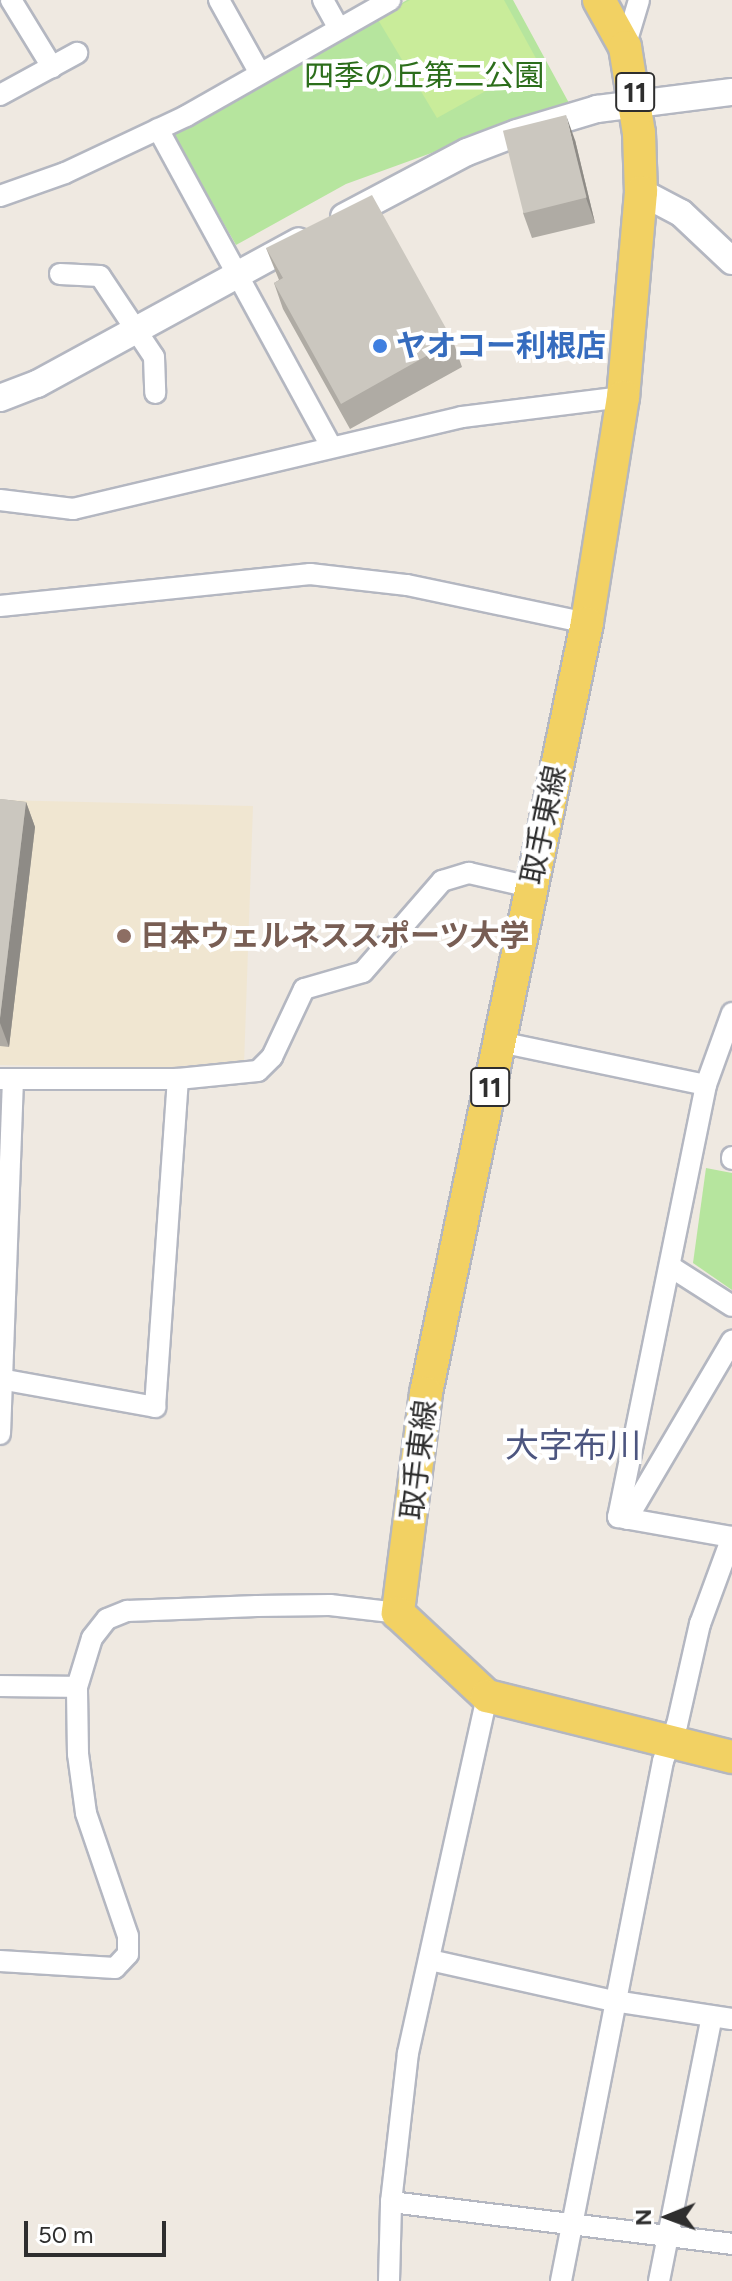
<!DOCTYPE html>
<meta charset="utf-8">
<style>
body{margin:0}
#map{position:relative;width:732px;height:2281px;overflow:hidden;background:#efe9e1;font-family:Figtree,"Noto Sans JP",sans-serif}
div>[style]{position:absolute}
.education>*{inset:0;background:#f0e6d1}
.green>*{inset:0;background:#b6e59e}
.pitch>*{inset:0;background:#c9ec9a}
.roads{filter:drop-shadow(2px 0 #b4b7c1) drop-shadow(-2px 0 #b4b7c1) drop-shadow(0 2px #b4b7c1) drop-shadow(0 -2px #b4b7c1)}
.minor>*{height:20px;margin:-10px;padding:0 10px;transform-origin:10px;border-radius:10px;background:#fff}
.tertiary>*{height:26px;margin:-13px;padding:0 13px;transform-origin:13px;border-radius:13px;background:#fff}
.primary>*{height:32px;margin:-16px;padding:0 16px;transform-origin:16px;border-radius:16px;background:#f2d163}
.wall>*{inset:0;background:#afaba4}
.shaded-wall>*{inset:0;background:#8e8b86}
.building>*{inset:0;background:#cbc7bf;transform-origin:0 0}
.dots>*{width:22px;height:22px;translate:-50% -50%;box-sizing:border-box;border:4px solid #fff;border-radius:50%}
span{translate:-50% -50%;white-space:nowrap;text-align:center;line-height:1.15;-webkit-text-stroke:8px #fff;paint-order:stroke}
.shield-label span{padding:2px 6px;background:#fff;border:2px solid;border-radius:6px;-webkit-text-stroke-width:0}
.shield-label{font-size:28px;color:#2e2e2e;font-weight:700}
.park-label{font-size:30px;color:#2c6e1b}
.shop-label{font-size:30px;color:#366cbe;font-weight:700}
.left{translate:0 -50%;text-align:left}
.street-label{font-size:30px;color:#2e2e2e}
.education-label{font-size:30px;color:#785e54;font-weight:700}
.quarter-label{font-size:34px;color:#4d5680}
.north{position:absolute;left:628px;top:2177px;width:80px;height:80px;-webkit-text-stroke:6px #fff;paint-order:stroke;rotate:269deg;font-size:22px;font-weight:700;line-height:32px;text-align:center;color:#2e2e2e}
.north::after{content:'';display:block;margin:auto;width:28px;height:36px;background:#2e2e2e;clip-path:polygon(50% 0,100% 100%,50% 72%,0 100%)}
.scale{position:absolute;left:24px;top:2221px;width:142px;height:36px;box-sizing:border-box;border:4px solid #2e2e2e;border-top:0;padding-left:10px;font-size:24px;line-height:28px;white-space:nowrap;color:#2e2e2e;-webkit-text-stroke:6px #fff;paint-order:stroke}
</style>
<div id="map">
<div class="education">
<div style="clip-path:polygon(0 800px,253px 806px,244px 1065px,196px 1069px,0 1065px)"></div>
</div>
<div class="green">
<div style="clip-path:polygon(407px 0,513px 0,569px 103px,346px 184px,236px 245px,173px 135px)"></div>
<div style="clip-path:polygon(706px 1168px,732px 1173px,732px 1290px,693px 1263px)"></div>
</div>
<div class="pitch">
<div style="clip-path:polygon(410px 0,504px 0,538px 62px,437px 118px,377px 18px)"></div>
</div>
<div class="roads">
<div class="minor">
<div style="left:11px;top:0;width:79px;rotate:58.5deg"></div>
<div style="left:219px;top:0;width:82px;rotate:60.9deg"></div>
<div style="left:323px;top:0;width:33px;rotate:61deg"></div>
<div style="left:625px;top:47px;width:49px;rotate:-73.4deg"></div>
<div style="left:0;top:95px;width:88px;rotate:-28.6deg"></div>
<div style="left:158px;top:129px;width:361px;rotate:61.4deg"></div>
<div style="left:0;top:196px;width:69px;rotate:-19.5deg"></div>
<div style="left:65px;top:173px;width:134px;rotate:-25.2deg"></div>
<div style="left:186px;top:116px;width:235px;rotate:-29.6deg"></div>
<div style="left:60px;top:274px;width:40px;rotate:2.9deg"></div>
<div style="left:100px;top:276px;width:97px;rotate:56.3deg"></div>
<div style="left:154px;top:357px;width:36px;rotate:88deg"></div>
<div style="left:0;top:500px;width:74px;rotate:7deg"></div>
<div style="left:73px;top:509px;width:400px;rotate:-13.3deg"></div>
<div style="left:462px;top:417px;width:162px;rotate:-7.1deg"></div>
<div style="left:0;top:606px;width:312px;rotate:-5.9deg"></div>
<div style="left:310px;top:574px;width:98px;rotate:6.5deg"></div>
<div style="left:407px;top:585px;width:184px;rotate:11.9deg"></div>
<div style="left:732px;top:1013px;width:77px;rotate:109.9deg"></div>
<div style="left:706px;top:1085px;width:441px;rotate:101.5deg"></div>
<div style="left:618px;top:1517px;width:116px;rotate:10deg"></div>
<div style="left:500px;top:1042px;width:210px;rotate:11.8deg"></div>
<div style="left:0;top:1079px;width:178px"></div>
<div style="left:178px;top:1079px;width:80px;rotate:-5.7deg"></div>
<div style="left:258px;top:1071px;width:20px;rotate:-45deg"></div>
<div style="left:272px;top:1057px;width:75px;rotate:-64.8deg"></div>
<div style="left:304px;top:989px;width:61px;rotate:-16.1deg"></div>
<div style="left:363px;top:972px;width:121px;rotate:-49deg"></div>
<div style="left:442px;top:881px;width:28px;rotate:-17deg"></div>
<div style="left:469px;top:873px;width:63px;rotate:12.9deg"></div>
<div style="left:732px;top:1157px;width:2px;rotate:90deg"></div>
<div style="left:671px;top:1267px;width:72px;rotate:32.6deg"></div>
<div style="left:0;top:1379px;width:158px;rotate:10.2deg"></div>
<div style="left:155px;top:1407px;width:329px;rotate:-86deg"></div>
<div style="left:0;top:1434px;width:353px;rotate:-87.9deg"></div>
<div style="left:627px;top:1519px;width:207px;rotate:-59.5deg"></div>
<div style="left:0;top:1686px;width:77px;rotate:0.7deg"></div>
<div style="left:430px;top:1960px;width:189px;rotate:12.6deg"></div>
<div style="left:614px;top:2001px;width:119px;rotate:8.7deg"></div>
<div style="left:0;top:1961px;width:115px;rotate:3.5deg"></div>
<div style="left:115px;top:1968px;width:19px;rotate:-47deg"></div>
<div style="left:128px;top:1954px;width:18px;rotate:-90deg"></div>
<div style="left:128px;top:1936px;width:130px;rotate:-108.9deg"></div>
<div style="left:86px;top:1813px;width:60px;rotate:-97.7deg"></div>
<div style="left:78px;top:1754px;width:67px;rotate:-90.9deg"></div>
<div style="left:77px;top:1687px;width:51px;rotate:-73deg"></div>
<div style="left:92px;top:1638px;width:24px;rotate:-52deg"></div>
<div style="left:107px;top:1619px;width:22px;rotate:-22deg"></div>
<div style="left:127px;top:1611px;width:130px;rotate:-2.2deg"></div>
<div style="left:257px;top:1606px;width:73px;rotate:-0.8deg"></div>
<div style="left:330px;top:1605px;width:68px;rotate:6.7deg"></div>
<div style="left:391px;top:2202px;width:344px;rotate:7deg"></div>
<div style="left:389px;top:2281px;width:79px;rotate:-88.5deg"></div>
<div style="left:391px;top:2202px;width:150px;rotate:-83.5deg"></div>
<div style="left:408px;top:2053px;width:366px;rotate:-77.5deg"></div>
<div style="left:561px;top:2281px;width:530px;rotate:-78.9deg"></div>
<div style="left:663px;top:1761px;width:39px;rotate:-69deg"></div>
<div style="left:677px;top:1725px;width:104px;rotate:-77.2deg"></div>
<div style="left:700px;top:1624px;width:93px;rotate:-69.8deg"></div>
<div style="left:659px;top:2281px;width:270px;rotate:-78.7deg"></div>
</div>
<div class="tertiary">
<div style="left:641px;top:192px;width:45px;rotate:27.7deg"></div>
<div style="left:681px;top:213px;width:70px;rotate:43.3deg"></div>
<div style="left:344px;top:217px;width:139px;rotate:-27.9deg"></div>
<div style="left:467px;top:152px;width:53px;rotate:-20.8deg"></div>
<div style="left:517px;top:133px;width:84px;rotate:-16.7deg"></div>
<div style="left:597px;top:109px;width:136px;rotate:-7.2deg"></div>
<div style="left:0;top:398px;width:40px;rotate:-21deg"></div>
<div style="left:37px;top:384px;width:298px;rotate:-28.6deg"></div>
</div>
<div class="primary">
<div style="left:599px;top:0;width:54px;rotate:61deg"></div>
<div style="left:625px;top:47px;width:87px;rotate:80.8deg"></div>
<div style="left:639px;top:133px;width:59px;rotate:88.1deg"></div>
<div style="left:641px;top:192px;width:206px;rotate:95deg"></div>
<div style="left:623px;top:397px;width:229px;rotate:99.1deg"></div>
<div style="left:587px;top:623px;width:787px;rotate:101.81deg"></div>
<div style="left:426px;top:1393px;width:222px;rotate:97.3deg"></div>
<div style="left:398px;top:1613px;width:122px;rotate:43deg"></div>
<div style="left:487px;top:1696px;width:252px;rotate:14deg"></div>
</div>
</div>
<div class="wall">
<div style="clip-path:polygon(575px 140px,595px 223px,532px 238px,523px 213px)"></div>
<div style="clip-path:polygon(266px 248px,453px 341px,462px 367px,350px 429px,283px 309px,274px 283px,279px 280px)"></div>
<div style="clip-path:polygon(0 799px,26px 802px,35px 827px,9px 1047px,0 1046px)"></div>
</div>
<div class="shaded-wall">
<div style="clip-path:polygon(566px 115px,575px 140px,595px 223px,586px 198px)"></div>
<div style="clip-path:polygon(26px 802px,35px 827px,9px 1047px,0 1023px,0 1018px)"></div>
</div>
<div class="building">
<div style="left:566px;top:115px;width:85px;height:65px;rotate:76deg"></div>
<div style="clip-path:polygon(372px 195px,453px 341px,341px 404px,274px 283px,283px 278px,266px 248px)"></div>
<div style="clip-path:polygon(0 799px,26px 802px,0 1018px)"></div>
</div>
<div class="dots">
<div style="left:380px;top:346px;background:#3f7fe0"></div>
<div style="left:124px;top:936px;background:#8d6e63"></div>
</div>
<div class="shield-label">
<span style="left:635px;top:92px">11</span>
<span style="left:490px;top:1087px">11</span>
</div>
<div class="park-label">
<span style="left:424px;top:76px">四季の丘第二公園</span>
</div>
<div class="shop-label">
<span class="left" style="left:396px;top:346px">ヤオコー利根店</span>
</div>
<div class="street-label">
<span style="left:544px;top:825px;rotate:-78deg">取手東線</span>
<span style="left:419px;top:1460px;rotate:-83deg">取手東線</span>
</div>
<div class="education-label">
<span class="left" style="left:140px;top:936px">日本ウェルネススポーツ大学</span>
</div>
<div class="quarter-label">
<span style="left:573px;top:1446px">大字布川</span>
</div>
<div class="north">N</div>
<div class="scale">50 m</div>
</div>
